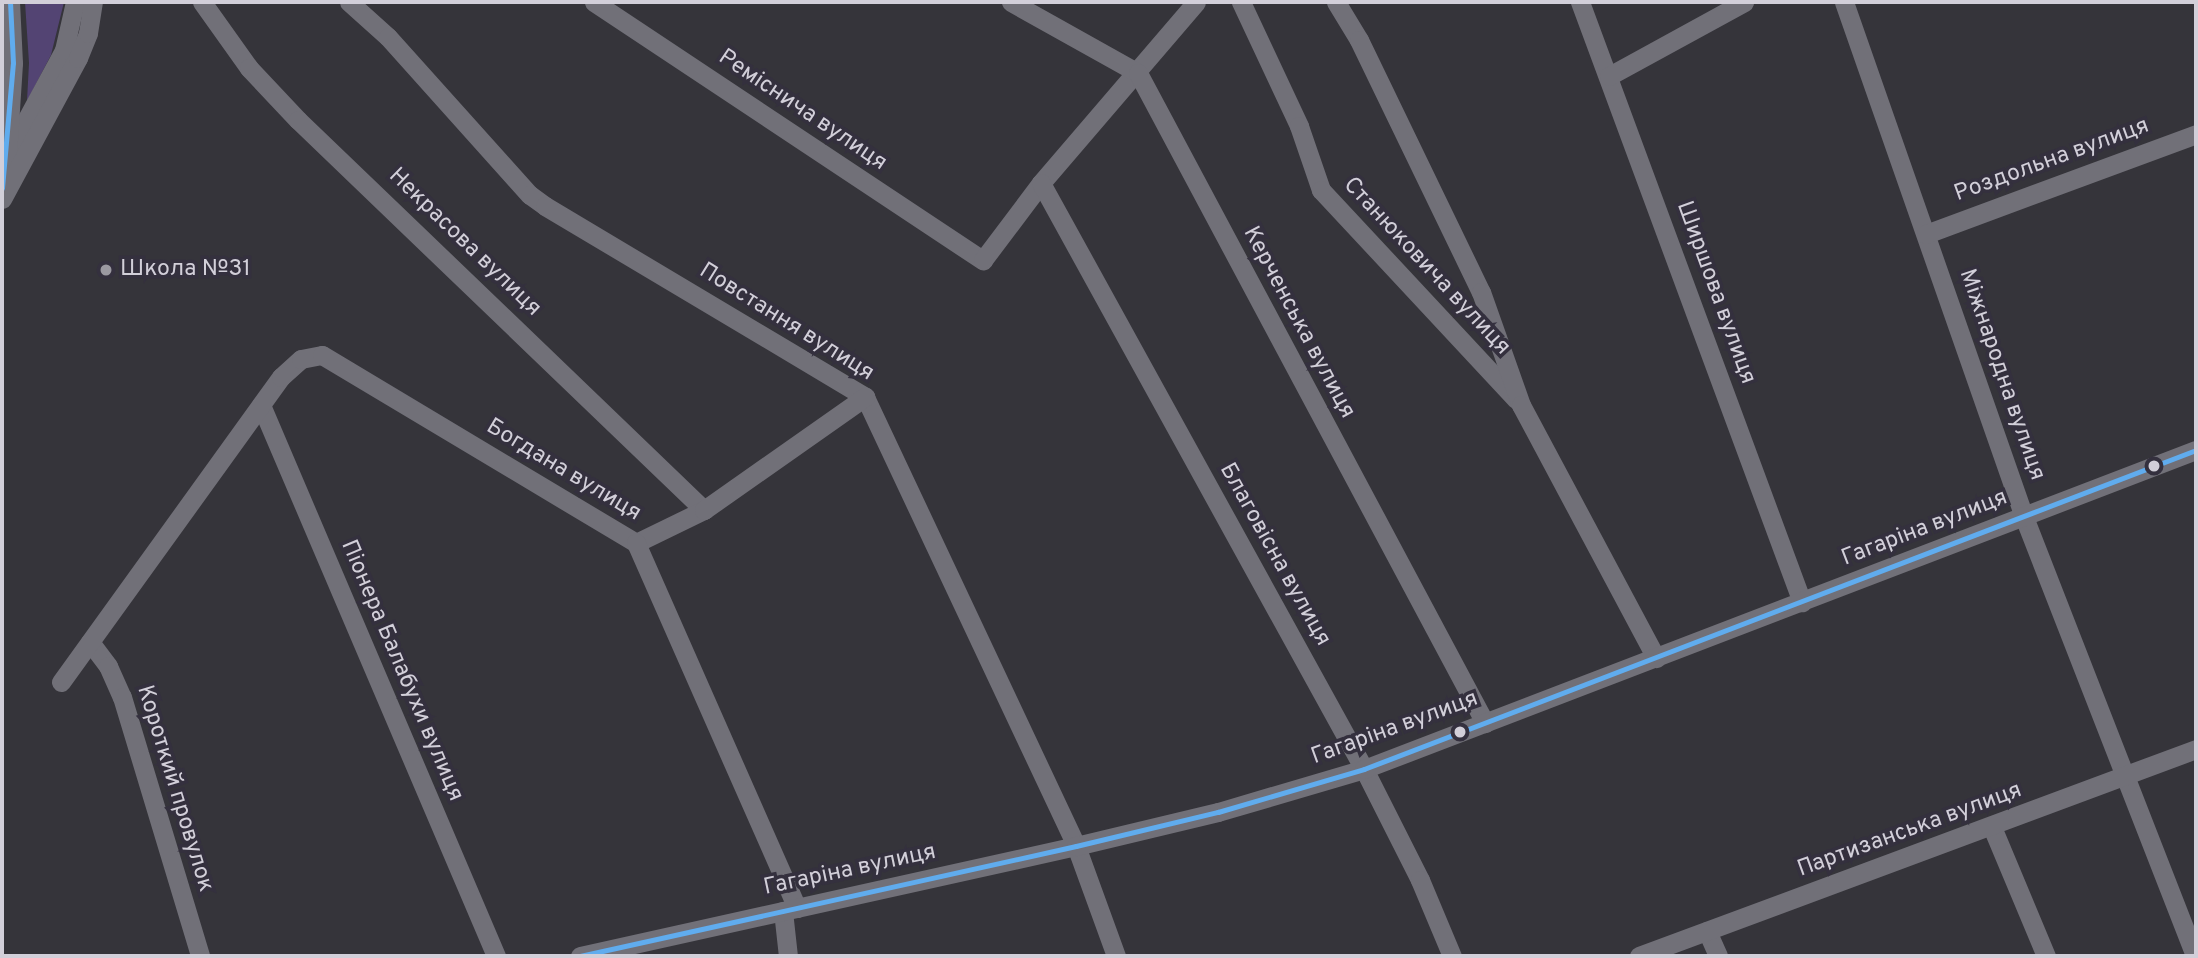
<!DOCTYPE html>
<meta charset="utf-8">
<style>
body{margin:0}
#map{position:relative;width:2198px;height:958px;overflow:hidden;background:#35343a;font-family:Overpass,sans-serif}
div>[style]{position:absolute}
.green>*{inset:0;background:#534473}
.minor>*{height:19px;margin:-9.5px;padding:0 9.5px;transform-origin:9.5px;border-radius:9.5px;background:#717078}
.bus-1>*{height:5px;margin:-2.5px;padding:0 2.5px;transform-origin:2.5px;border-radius:2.5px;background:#60acee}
.dots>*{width:19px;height:19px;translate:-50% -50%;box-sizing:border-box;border:4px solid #34303e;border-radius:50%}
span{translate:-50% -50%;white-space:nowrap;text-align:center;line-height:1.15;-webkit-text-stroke:7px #34303e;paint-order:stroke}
.street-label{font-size:23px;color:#d2cfd9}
.poi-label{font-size:23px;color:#d2cfd9}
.left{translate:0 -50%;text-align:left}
.frame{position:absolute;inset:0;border:4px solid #d2cfd9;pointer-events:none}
</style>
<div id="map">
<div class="green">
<div style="clip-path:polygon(25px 2px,64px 2px,51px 55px,27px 101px,29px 63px)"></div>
</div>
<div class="minor">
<div style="left:202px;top:2px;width:81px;rotate:54.5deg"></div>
<div style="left:249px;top:68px;width:71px;rotate:46.7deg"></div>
<div style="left:298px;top:120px;width:563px;rotate:43.85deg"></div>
<div style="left:349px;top:2px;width:52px;rotate:41.9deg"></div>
<div style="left:388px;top:37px;width:212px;rotate:48.1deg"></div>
<div style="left:530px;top:195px;width:19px;rotate:36deg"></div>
<div style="left:545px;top:206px;width:373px;rotate:30.8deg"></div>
<div style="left:865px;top:397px;width:496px;rotate:64.8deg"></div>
<div style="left:1076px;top:846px;width:117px;rotate:70deg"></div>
<div style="left:594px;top:2px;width:467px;rotate:33.6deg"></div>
<div style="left:983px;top:260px;width:96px;rotate:-53deg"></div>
<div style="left:1041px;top:183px;width:238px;rotate:-49.4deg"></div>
<div style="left:1011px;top:2px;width:145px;rotate:29.2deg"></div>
<div style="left:1138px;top:73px;width:737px;rotate:61.9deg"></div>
<div style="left:1241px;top:2px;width:137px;rotate:64.9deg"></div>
<div style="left:1299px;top:126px;width:68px;rotate:71deg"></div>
<div style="left:1321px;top:190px;width:286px;rotate:47deg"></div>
<div style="left:1336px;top:2px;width:44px;rotate:58.8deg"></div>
<div style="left:1359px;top:40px;width:280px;rotate:64.2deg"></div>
<div style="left:1481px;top:292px;width:120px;rotate:70.5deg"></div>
<div style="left:1521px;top:405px;width:287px;rotate:61.9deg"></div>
<div style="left:1580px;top:2px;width:640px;rotate:69.7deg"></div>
<div style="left:1844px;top:2px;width:546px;rotate:70.73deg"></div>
<div style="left:2024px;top:517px;width:471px;rotate:68.7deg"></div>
<div style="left:1609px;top:76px;width:154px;rotate:-28.7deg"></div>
<div style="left:10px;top:150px;width:114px;rotate:-61.6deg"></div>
<div style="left:64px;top:50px;width:49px;rotate:-77.1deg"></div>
<div style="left:1041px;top:183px;width:669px;rotate:61.14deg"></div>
<div style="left:1364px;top:769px;width:124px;rotate:63.2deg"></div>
<div style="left:1420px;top:880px;width:82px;rotate:67.2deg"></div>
<div style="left:2px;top:187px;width:31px;rotate:-81deg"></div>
<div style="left:7px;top:156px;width:93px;rotate:-86.3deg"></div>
<div style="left:13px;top:63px;width:61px;rotate:-92.8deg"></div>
<div style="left:2px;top:199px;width:160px;rotate:-61.7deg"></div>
<div style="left:78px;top:58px;width:27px;rotate:-68deg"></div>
<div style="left:88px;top:33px;width:31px;rotate:-81deg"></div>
<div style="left:1926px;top:234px;width:288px;rotate:-20.3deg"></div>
<div style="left:261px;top:405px;width:599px;rotate:66.9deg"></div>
<div style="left:636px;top:543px;width:76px;rotate:-25.9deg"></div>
<div style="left:704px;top:510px;width:197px;rotate:-35.1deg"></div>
<div style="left:90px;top:642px;width:30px;rotate:53deg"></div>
<div style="left:108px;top:666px;width:34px;rotate:66deg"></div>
<div style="left:122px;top:697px;width:270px;rotate:73.2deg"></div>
<div style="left:61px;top:682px;width:376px;rotate:-54.2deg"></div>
<div style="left:281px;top:377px;width:27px;rotate:-42deg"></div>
<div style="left:301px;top:359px;width:21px;rotate:-11deg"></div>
<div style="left:322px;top:355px;width:366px;rotate:30.9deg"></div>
<div style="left:636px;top:543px;width:399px;rotate:66.2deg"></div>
<div style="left:1992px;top:827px;width:140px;rotate:67.3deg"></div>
<div style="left:783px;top:911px;width:45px;rotate:83.7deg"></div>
<div style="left:1707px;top:931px;width:27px;rotate:66deg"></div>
<div style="left:580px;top:956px;width:508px;rotate:-12.5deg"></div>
<div style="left:1076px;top:846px;width:146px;rotate:-13.5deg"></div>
<div style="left:1218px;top:812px;width:152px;rotate:-16.4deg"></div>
<div style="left:1364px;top:769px;width:891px;rotate:-20.98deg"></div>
<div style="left:1639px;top:956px;width:594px;rotate:-20.39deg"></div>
</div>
<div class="bus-1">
<div style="left:2px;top:188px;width:125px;rotate:-85deg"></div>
<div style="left:13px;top:63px;width:61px;rotate:-92.8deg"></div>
<div style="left:580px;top:956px;width:508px;rotate:-12.5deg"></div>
<div style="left:1076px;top:846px;width:146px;rotate:-13.5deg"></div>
<div style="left:1218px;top:812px;width:152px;rotate:-16.4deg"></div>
<div style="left:1364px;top:769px;width:891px;rotate:-20.98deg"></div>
</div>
<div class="dots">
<div style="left:106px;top:270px;background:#9b99a1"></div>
<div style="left:2154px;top:466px;background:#d2cfd9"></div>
<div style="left:1460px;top:732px;background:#d2cfd9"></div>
</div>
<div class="street-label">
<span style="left:802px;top:111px;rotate:34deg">Реміснича вулиця</span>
<span style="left:2052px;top:161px;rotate:-20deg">Роздольна вулиця</span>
<span style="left:464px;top:243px;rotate:44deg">Некрасова вулиця</span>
<span style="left:1426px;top:267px;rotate:47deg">Станюковича вулиця</span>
<span style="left:1715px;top:293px;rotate:70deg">Ширшова вулиця</span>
<span style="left:786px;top:323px;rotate:32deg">Повстання вулиця</span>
<span style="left:1298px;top:323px;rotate:62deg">Керченська вулиця</span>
<span style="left:2001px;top:375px;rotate:71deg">Міжнародна вулиця</span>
<span style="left:563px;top:471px;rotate:31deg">Богдана вулиця</span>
<span style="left:1925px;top:529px;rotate:-21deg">Гагаріна вулиця</span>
<span style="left:1274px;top:555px;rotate:61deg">Благовісна вулиця</span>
<span style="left:401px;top:671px;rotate:67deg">Піонера Балабухи вулиця</span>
<span style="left:1395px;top:729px;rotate:-20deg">Гагаріна вулиця</span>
<span style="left:174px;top:789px;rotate:73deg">Короткий провулок</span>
<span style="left:1910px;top:831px;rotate:-20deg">Партизанська вулиця</span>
<span style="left:850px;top:871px;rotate:-12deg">Гагаріна вулиця</span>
</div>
<div class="poi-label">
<span class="left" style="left:120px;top:270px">Школа №31</span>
</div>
<div class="frame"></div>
</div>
